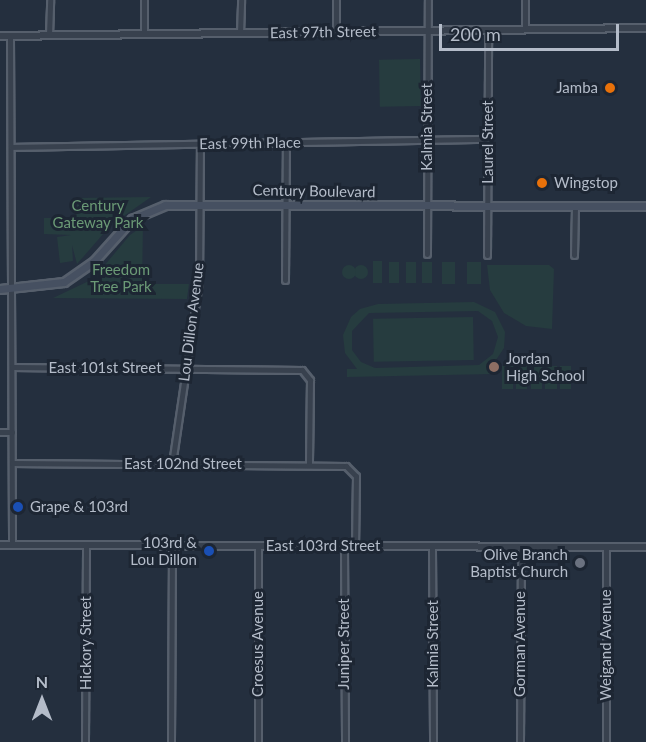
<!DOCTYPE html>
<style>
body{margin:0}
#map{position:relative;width:646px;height:742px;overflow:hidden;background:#242f3e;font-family:Lato,sans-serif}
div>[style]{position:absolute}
.green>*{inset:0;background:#263c3f;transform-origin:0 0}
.round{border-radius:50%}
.roads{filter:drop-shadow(2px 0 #565f6c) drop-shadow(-2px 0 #565f6c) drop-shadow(0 2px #565f6c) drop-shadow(0 -2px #565f6c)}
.minor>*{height:5px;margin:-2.5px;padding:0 2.5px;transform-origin:2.5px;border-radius:2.5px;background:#38414e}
.tertiary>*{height:6px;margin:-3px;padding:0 3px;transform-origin:3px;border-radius:3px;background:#38414e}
.secondary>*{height:7px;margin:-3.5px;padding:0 3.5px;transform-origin:3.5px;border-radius:3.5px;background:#465061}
.dots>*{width:16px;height:16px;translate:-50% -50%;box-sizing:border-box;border:3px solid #1d2633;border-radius:50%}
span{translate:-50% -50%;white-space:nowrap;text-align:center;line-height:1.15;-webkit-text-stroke:6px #1d2633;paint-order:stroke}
.street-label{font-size:15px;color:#b4bcc9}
.poi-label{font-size:15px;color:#b4bcc9}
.right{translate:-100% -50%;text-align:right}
.left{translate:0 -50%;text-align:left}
.park-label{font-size:15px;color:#6b9a76}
.north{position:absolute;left:12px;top:670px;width:60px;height:60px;-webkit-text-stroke:4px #1d2633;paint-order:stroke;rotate:0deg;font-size:16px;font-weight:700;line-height:24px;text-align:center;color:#b4bcc9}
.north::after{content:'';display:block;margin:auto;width:21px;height:27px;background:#b4bcc9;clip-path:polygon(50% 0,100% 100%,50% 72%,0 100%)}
.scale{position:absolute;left:439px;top:24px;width:180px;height:27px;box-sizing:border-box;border:3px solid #b4bcc9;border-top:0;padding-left:8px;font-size:18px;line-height:21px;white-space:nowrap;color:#b4bcc9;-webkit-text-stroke:4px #1d2633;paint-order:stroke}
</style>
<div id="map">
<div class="green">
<div style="left:420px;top:59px;width:47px;height:41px;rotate:89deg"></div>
<div style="clip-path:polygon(151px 197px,111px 225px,77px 264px,72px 245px,73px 261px,60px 263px,57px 237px,71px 235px,44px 234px,44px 218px,76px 218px,76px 198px)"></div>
<div style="clip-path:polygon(143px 226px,142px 284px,189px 284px,187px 299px,53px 298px,93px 279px,130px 235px)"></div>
<div style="left:373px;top:261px;width:9px;height:22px"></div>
<div style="left:389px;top:262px;width:10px;height:21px"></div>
<div style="left:406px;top:262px;width:10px;height:21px"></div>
<div style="left:422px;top:262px;width:10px;height:21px"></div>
<div style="left:442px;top:262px;width:13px;height:22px"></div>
<div style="left:467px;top:262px;width:14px;height:22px"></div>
<div style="clip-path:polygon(487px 265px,549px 265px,554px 269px,552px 329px,526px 326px,504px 313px,490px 290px)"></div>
<div class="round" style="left:354px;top:265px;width:14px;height:14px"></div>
<div class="round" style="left:342px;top:265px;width:14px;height:14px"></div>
<div style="clip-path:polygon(evenodd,474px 302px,495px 312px,505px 332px,504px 348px,492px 366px,493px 374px,347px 377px,347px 369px,357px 369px,345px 353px,343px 335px,351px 317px,360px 309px,378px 304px,474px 302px,478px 311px,492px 321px,498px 337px,493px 354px,479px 365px,375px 368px,361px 362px,352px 350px,352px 331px,369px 313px,478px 311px)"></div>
<div style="left:473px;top:317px;width:43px;height:100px;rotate:89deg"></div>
<div style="left:516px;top:365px;width:11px;height:24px"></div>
<div style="left:502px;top:366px;width:11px;height:23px"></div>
<div style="left:531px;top:366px;width:11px;height:23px"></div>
<div style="left:545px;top:366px;width:12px;height:23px"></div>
<div style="left:560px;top:366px;width:11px;height:23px"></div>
</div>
<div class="roads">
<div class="minor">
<div style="left:525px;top:29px;width:29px;rotate:-90deg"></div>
<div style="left:336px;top:32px;width:32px;rotate:-90deg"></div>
<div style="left:240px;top:33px;width:33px;rotate:-88deg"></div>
<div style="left:144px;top:34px;width:34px;rotate:-90deg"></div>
<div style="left:49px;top:35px;width:35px;rotate:-88deg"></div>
<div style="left:10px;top:36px;width:509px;rotate:89.77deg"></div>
<div style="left:11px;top:147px;width:477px;rotate:-1deg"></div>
<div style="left:427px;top:254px;width:254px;rotate:-89.8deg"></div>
<div style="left:487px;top:255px;width:225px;rotate:-89.7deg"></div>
<div style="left:574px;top:255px;width:49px;rotate:-88.8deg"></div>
<div style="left:285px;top:280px;width:138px;rotate:-89.6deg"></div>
<div style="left:12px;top:367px;width:290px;rotate:0.6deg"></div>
<div style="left:302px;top:370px;width:13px;rotate:51deg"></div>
<div style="left:310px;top:380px;width:85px;rotate:90.7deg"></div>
<div style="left:0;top:432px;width:12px"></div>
<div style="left:12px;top:463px;width:334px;rotate:0.5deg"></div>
<div style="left:346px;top:466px;width:14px;rotate:45deg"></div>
<div style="left:356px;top:476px;width:70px;rotate:90.8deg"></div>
<div style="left:172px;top:464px;width:184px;rotate:-81.6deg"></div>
<div style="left:199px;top:282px;width:138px;rotate:-89.6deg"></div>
<div style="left:258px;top:546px;width:196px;rotate:90deg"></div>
<div style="left:344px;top:546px;width:196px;rotate:89.7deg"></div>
<div style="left:432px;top:547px;width:195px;rotate:89.7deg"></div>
<div style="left:85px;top:742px;width:197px;rotate:-89.7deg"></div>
<div style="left:171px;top:742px;width:197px;rotate:-89.7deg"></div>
<div style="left:520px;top:742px;width:195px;rotate:-89.7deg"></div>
<div style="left:606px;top:742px;width:195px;rotate:-90deg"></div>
</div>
<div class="tertiary">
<div style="left:0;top:36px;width:646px;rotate:-0.71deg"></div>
<div style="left:0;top:545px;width:646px;rotate:0.18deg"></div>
</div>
<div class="secondary">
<div style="left:0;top:289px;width:64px;rotate:-6.2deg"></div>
<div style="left:64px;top:282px;width:37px;rotate:-35deg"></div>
<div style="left:94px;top:261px;width:57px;rotate:-47.9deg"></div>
<div style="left:132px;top:219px;width:36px;rotate:-23deg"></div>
<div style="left:165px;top:205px;width:481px;rotate:0.1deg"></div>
</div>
</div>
<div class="dots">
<div style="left:610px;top:88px;background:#e8710a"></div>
<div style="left:542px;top:183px;background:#e8710a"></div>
<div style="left:494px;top:367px;background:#8d6e63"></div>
<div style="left:18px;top:507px;background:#1a4fb4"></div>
<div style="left:209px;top:551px;background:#1a4fb4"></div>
<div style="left:580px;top:563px;background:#6b7280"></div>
</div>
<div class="street-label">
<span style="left:323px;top:32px;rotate:-1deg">East 97th Street</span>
<span style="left:427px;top:127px;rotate:-90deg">Kalmia Street</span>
<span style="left:488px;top:142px;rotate:-90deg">Laurel Street</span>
<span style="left:250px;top:143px;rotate:-1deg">East 99th Place</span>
<span style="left:314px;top:191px;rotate:1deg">Century Boulevard</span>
<span style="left:191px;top:322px;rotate:-83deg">Lou Dillon Avenue</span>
<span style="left:105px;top:368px">East 101st Street</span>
<span style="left:183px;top:464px">East 102nd Street</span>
<span style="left:323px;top:546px">East 103rd Street</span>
<span style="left:86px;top:643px;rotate:-90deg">Hickory Street</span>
<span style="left:258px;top:644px;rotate:-90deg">Croesus Avenue</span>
<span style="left:344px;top:644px;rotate:-90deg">Juniper Street</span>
<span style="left:433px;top:644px;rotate:-90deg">Kalmia Street</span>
<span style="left:520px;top:644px;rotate:-90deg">Gorman Avenue</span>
<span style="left:606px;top:645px;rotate:-90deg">Weigand Avenue</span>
</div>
<div class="poi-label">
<span class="right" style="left:598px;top:88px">Jamba</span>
<span class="left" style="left:554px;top:183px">Wingstop</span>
<span class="left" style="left:506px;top:367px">Jordan<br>High School</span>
<span class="left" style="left:30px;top:507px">Grape &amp; 103rd</span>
<span class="right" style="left:197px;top:551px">103rd &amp;<br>Lou Dillon</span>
<span class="right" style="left:568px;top:563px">Olive Branch<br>Baptist Church</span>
</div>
<div class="park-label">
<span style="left:98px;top:214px">Century<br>Gateway Park</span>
<span style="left:121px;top:278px">Freedom<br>Tree Park</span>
</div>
<div class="north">N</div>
<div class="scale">200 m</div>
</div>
